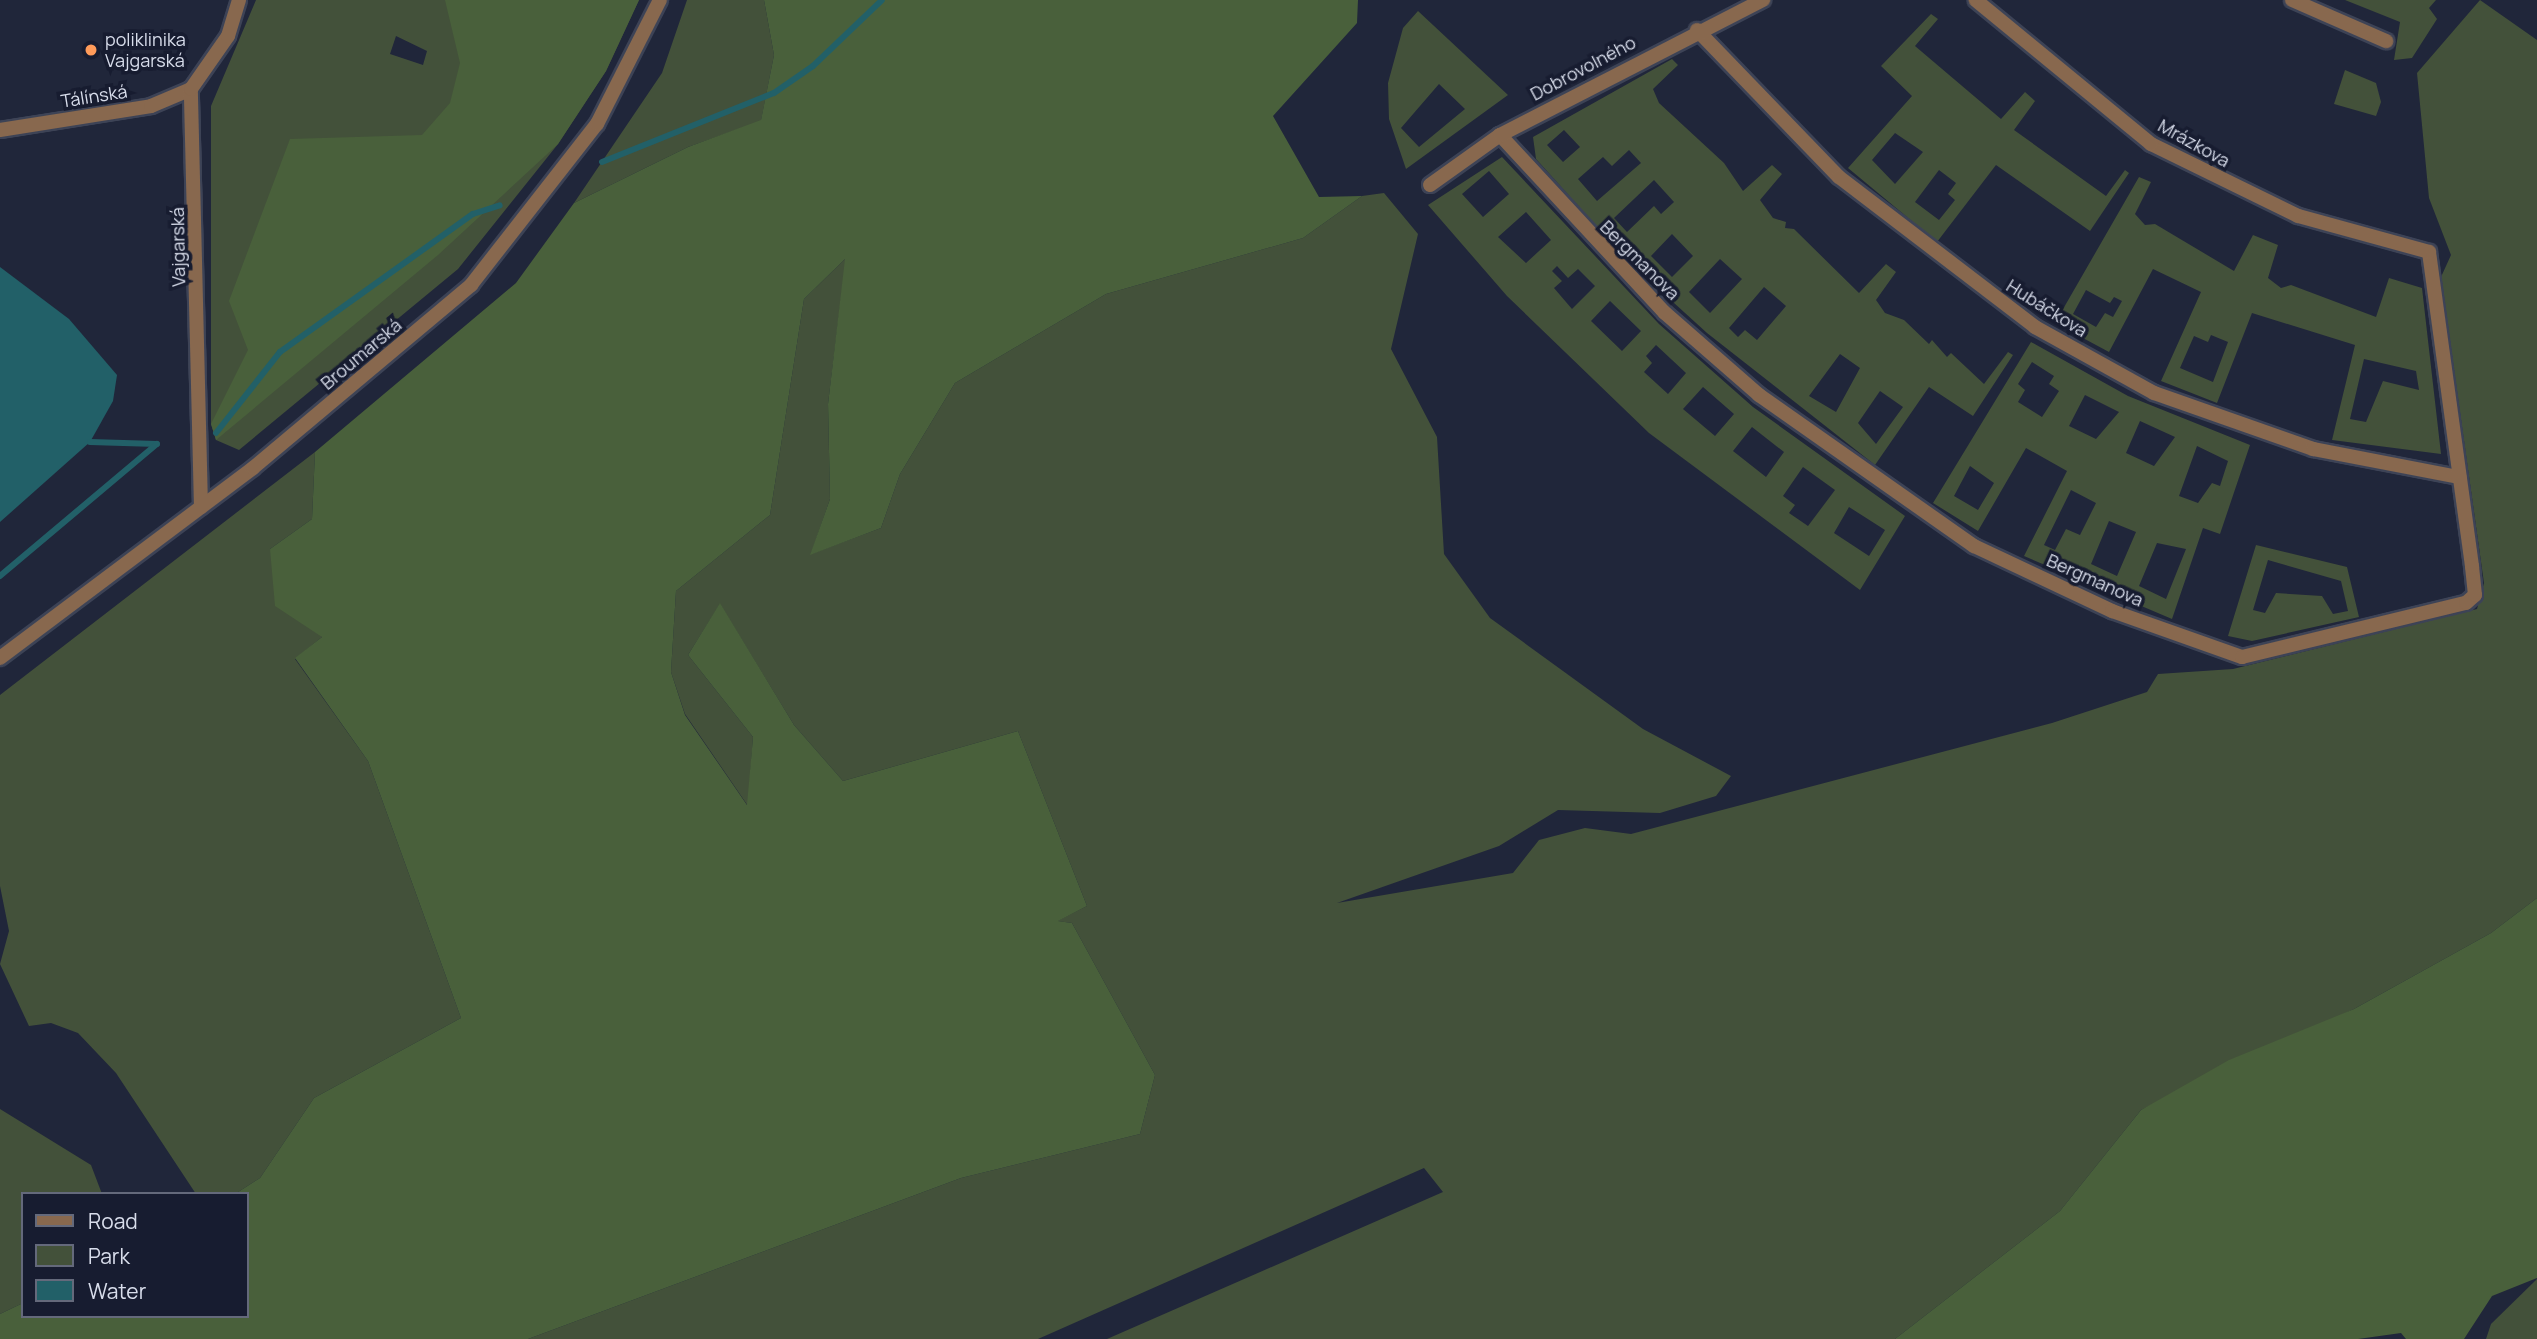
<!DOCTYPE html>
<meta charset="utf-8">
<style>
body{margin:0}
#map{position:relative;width:2537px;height:1339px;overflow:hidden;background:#20263a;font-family:Manrope,sans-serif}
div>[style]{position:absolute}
.green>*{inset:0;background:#43513a}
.forest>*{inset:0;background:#49603b}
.water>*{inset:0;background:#226068}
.stream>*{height:6px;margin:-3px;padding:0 3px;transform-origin:3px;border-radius:3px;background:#226068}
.roads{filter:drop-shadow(2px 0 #3d4356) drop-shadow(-2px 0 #3d4356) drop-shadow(0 2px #3d4356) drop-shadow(0 -2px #3d4356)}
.minor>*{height:14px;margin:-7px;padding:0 7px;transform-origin:7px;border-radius:7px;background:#88684e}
.tertiary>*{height:14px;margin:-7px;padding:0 7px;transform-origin:7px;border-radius:7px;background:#88684e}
.dots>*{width:19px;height:19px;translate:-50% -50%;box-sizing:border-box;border:4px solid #171c30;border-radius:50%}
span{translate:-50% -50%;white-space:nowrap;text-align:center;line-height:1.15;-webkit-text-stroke:7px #171c30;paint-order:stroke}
.poi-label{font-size:18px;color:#d8ddeb}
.left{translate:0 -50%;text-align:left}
.street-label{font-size:18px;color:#d8ddeb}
.legend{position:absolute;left:21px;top:1192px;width:228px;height:126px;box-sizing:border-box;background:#171c30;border:2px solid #64697b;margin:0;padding:9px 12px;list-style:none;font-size:21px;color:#d8ddeb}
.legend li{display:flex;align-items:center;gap:14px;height:35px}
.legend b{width:35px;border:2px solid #64697b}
</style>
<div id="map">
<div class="green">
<div style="clip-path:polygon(evenodd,256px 0,639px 0,606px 71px,558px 144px,458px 269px,239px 450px,216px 440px,211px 424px,211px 106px,256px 0,396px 36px,427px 51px,423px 65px,390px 54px,396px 36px)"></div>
<div style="clip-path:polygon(687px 0,764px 0,774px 55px,761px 121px,688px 147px,574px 203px,662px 73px)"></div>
<div style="clip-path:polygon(2345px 0,2436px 0,2429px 8px,2437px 19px,2412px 58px,2394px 60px,2400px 22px)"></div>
<div style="clip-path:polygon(2480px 0,2537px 40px,2537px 898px,2491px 933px,2354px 1009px,2141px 1110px,2060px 1211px,1895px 1339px,1107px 1339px,1443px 1192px,1424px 1168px,1038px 1339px,528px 1339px,961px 1178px,1140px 1134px,1155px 1075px,1072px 923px,1057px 921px,1087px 906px,1018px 731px,843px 781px,794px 725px,720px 604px,688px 655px,753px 737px,748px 806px,685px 714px,671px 672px,676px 591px,770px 515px,804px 299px,846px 258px,828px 404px,830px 499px,811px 554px,881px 528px,900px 474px,955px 383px,1106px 294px,1303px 238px,1362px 196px,1384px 193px,1418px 234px,1391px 349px,1437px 437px,1444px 554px,1490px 618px,1643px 729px,1731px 776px,1716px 796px,1660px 813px,1558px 810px,1499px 846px,1337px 903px,1513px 873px,1539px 840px,1585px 828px,1631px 834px,2052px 723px,2147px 692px,2158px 674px,2233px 669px,2477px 609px,2484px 583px,2441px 277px,2451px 255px,2429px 198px,2417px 73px)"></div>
<div style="clip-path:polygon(evenodd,1418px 11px,1508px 95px,1406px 169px,1389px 119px,1388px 83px,1403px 28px,1418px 11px,1439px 84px,1465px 109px,1419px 147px,1401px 128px,1439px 84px)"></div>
<div style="clip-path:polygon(evenodd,1931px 14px,1938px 19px,1915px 46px,2001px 119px,2025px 92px,2035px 101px,2014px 130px,2106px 196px,2125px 170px,2129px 173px,2090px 231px,1996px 165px,1937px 242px,1848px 168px,1912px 96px,1881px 66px,1931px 14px,1895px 133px,1923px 152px,1895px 184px,1872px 160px,1895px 133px,1931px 14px,1939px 170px,1956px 183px,1948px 194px,1955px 200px,1939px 220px,1915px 202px,1939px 170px)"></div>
<div style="clip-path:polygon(evenodd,1672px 59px,1678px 65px,1653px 89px,1659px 103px,1724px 163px,1743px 191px,1772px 165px,1782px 174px,1760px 200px,1773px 218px,1786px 222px,1785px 228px,1794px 229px,1859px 293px,1886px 264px,1896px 272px,1876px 300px,1885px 313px,1904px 320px,1929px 344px,1932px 340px,1947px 357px,1951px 353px,1984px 384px,2008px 352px,2013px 355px,1973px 416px,1929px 387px,1875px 465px,1707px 333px,1629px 262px,1536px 159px,1533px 137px,1672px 59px,1564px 130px,1580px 147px,1563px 162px,1547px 145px,1564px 130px,1672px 59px,1629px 150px,1641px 163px,1597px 201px,1578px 179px,1603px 157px,1612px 166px,1629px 150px,1672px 59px,1654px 180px,1674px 202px,1661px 214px,1654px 206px,1627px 232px,1614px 218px,1654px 180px,1672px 59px,1672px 234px,1693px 256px,1672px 277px,1651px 256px,1672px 234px,1672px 59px,1720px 259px,1742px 279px,1710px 313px,1689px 292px,1720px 259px,1672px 59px,1764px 287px,1786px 306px,1757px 340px,1745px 330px,1738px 337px,1729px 328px,1764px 287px,1672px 59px,1840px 354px,1860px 368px,1836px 412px,1809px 396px,1840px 354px,1672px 59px,1880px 391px,1903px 407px,1876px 444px,1858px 423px,1880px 391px)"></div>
<div style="clip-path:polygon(2345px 70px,2376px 83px,2381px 102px,2376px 116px,2334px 104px)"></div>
<div style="clip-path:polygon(evenodd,1502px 157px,1659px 324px,1753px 407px,1905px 516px,1860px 590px,1649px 433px,1507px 296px,1428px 205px,1502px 157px,1489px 171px,1509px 194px,1483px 217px,1462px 194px,1489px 171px,1502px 157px,1526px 212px,1551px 240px,1526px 263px,1498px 237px,1526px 212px,1502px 157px,1557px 266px,1568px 278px,1578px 269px,1595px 286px,1572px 309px,1554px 288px,1562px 281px,1552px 271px,1557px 266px,1502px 157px,1610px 301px,1641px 331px,1622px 351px,1591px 321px,1610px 301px,1502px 157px,1656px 345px,1686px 373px,1668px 394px,1644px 372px,1652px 363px,1646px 356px,1656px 345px,1502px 157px,1703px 387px,1734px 414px,1715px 436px,1683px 409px,1703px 387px,1502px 157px,1752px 427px,1784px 452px,1766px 477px,1733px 451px,1752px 427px,1502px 157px,1803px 467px,1835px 490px,1808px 526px,1789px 513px,1795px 505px,1783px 496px,1803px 467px,1502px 157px,1849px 507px,1885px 530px,1869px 556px,1834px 533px,1849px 507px)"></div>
<div style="clip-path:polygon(evenodd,2139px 177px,2151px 182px,2135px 214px,2145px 225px,2155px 224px,2234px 271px,2253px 235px,2278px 245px,2268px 278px,2281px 288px,2291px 285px,2376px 317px,2389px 278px,2422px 288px,2441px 454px,2332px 440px,2355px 345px,2252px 313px,2217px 403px,2161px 381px,2201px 292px,2153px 269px,2109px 352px,2055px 323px,2139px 177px,2086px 290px,2110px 303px,2114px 297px,2122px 301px,2113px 317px,2105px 313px,2096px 327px,2073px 314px,2086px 290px,2139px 177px,2211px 335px,2228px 342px,2213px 382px,2180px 368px,2194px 336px,2208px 342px,2211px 335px,2139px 177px,2364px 359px,2416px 371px,2419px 390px,2383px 381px,2366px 422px,2350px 419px,2364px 359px)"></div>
<div style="clip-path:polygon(evenodd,2031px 342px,2128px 396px,2250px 445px,2220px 534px,2203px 528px,2172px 619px,2024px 556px,2067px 471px,2026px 448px,1978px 531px,1933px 503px,2031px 342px,2032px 362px,2054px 376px,2049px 384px,2059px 391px,2042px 417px,2018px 402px,2025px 390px,2018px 384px,2032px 362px,2031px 342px,2085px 395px,2119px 412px,2096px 439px,2069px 426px,2085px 395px,2031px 342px,2140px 421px,2175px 437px,2154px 466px,2126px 453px,2140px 421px,2031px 342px,2197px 446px,2228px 461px,2220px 486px,2212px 483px,2198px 503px,2179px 496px,2197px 446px,2031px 342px,1970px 466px,1994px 483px,1978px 510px,1954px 496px,1970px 466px,2031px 342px,2071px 490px,2096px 503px,2080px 535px,2066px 529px,2055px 550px,2044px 545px,2071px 490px,2031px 342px,2109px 521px,2136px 532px,2117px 576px,2091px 564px,2109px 521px,2031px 342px,2157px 543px,2186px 549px,2166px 599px,2139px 586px,2157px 543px)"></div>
<div style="clip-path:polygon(315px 452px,312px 519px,270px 549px,322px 637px,295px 659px,368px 761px,461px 1018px,314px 1098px,260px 1178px,235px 1194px,196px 1194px,116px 1073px,78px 1033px,51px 1023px,29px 1026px,0 964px,9px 931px,0 886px,0 695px)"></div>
<div style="clip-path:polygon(evenodd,2256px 545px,2347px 567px,2359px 617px,2252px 641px,2228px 636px,2256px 545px,2268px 560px,2341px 581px,2348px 611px,2333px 614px,2322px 596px,2276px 593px,2265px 613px,2253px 610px,2268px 560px)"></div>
<div style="clip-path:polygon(0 1109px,91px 1165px,102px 1194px,23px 1194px,23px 1303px,0 1314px)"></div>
<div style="clip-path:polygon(2537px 1279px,2537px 1339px,2486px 1339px,2491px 1324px)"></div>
</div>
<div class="forest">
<div style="clip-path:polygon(445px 0,639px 0,606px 71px,558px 144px,438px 255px,216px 440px,211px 424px,248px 350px,229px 301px,290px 139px,422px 135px,450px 103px,460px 63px)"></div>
<div style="clip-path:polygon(764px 0,1358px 0,1357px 23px,1273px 116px,1319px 197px,1362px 196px,1303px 238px,1106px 294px,955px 383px,900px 474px,881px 528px,810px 555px,830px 499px,828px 404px,845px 259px,804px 299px,770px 515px,676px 591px,671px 672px,685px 715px,747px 805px,753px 737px,688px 655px,720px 603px,794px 725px,843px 781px,1018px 731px,1087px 906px,1058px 921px,1072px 923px,1155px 1075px,1140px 1134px,961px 1178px,528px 1339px,0 1339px,0 1314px,23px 1303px,23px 1316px,247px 1316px,247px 1194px,235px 1194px,260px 1178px,314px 1098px,461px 1018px,368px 761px,295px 658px,322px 637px,275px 606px,270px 549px,312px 519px,315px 452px,516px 283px,574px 203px,688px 147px,761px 120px,774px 55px)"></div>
<div style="clip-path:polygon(2537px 898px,2537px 1278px,2492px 1296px,2464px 1339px,2406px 1339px,2401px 1333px,2358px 1339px,1895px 1339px,2060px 1211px,2141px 1110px,2229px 1060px,2354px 1009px,2491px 933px)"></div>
</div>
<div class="water">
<div style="clip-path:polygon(0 267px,69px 319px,117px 375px,113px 401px,90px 442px,0 522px)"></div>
</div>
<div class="stream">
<div style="left:602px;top:162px;width:185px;rotate:-21.9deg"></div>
<div style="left:774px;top:93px;width:47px;rotate:-34.7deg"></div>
<div style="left:813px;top:66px;width:95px;rotate:-43.7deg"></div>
<div style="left:216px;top:433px;width:103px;rotate:-51.7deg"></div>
<div style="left:280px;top:352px;width:237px;rotate:-35.6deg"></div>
<div style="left:473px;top:214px;width:28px;rotate:-18deg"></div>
<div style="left:90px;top:442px;width:67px;rotate:1.7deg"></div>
<div style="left:0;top:576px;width:205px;rotate:-40.1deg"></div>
</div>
<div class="roads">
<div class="minor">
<div style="left:2292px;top:0;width:103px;rotate:23.6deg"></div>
<div style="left:1697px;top:30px;width:204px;rotate:46deg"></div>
<div style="left:1839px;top:177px;width:247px;rotate:37.4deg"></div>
<div style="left:2035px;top:327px;width:136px;rotate:29deg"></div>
<div style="left:2154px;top:393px;width:169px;rotate:19.4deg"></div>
<div style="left:2313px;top:449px;width:149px;rotate:10.9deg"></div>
<div style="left:0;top:130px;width:153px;rotate:-9deg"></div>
<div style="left:151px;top:106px;width:43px;rotate:-23deg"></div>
<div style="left:1500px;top:135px;width:243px;rotate:47.2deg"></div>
<div style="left:1665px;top:313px;width:125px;rotate:41.1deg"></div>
<div style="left:1759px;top:395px;width:263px;rotate:35.1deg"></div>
<div style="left:1974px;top:546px;width:153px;rotate:25.2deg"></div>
<div style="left:2112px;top:611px;width:138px;rotate:19.5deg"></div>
<div style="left:2242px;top:657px;width:230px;rotate:-13.6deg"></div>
<div style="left:2466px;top:603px;width:12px;rotate:-42deg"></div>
<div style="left:2475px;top:595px;width:29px;rotate:-96deg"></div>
<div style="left:2472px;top:566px;width:317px;rotate:-97.8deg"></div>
<div style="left:2429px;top:252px;width:136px;rotate:-164.6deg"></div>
<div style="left:2298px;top:216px;width:164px;rotate:-153.9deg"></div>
<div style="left:2151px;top:144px;width:227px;rotate:-140.6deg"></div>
<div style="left:1430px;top:185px;width:86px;rotate:-35.5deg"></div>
<div style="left:1500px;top:135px;width:296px;rotate:-27.2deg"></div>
<div style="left:201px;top:507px;width:418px;rotate:-91.4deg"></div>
<div style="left:191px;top:89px;width:65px;rotate:-55.1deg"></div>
<div style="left:228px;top:36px;width:38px;rotate:-73deg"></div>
</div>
<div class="tertiary">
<div style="left:0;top:658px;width:316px;rotate:-36.9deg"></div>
<div style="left:253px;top:468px;width:285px;rotate:-40deg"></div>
<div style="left:471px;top:285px;width:204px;rotate:-52deg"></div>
<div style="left:597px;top:124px;width:139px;rotate:-63.1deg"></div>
</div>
</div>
<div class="dots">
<div style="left:91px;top:50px;background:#ff9b5a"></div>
</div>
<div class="poi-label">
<span class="left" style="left:105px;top:50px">poliklinika<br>Vajgarská</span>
</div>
<div class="street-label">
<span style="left:1583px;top:68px;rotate:-28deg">Dobrovolného</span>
<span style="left:94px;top:96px;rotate:-9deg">Tálínská</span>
<span style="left:2194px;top:143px;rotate:29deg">Mrázkova</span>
<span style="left:178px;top:247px;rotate:-91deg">Vajgarská</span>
<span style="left:1640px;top:260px;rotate:45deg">Bergmanova</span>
<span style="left:2047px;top:308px;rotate:32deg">Hubáčkova</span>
<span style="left:361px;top:354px;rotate:-40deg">Broumarská</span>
<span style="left:2095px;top:580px;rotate:24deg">Bergmanova</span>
</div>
<ul class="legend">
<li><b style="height:9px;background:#88684e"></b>Road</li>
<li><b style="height:19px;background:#43513a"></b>Park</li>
<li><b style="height:19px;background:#226068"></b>Water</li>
</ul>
</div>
